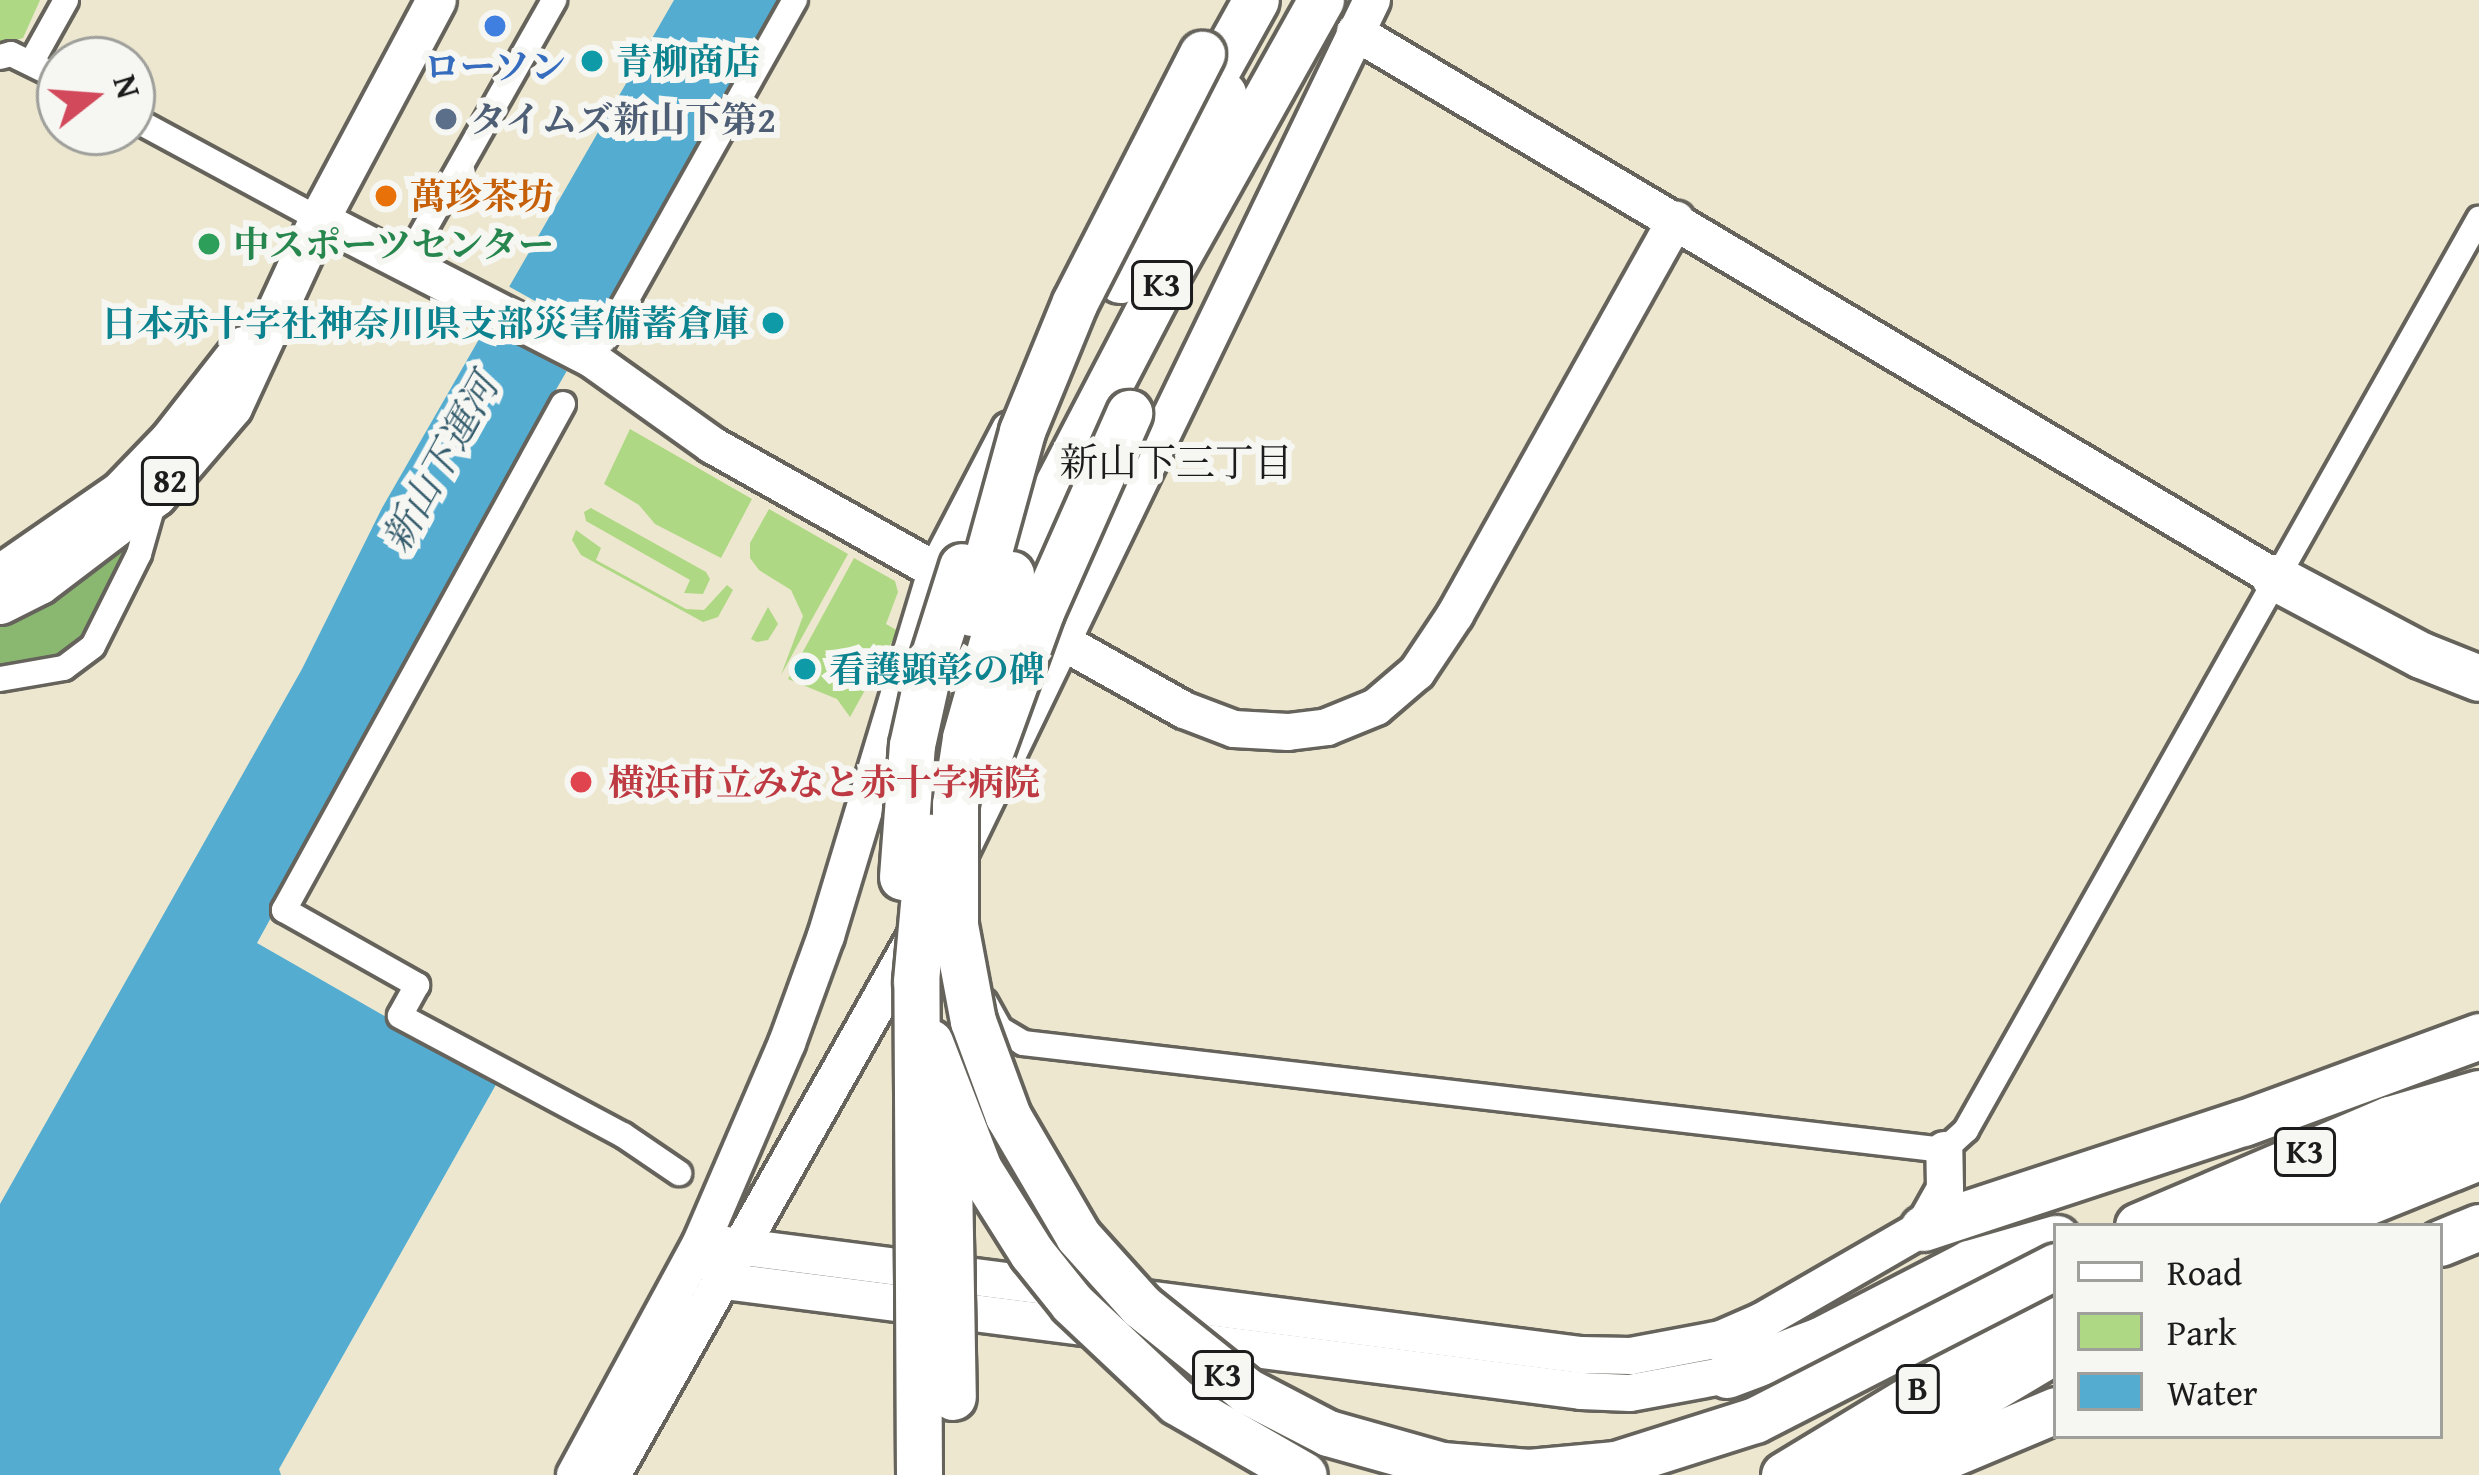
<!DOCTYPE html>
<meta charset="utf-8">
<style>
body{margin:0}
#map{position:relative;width:2479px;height:1475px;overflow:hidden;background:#ede7cf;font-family:"Gentium Book Plus","Noto Serif JP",serif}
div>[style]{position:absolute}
.green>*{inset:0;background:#aed883}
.forest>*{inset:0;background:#8ab871}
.water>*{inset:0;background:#54add1}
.pier>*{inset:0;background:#ede7cf;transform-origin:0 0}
.roads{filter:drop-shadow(3px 0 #65635b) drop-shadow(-3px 0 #65635b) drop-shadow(0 3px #65635b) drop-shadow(0 -3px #65635b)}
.street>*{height:24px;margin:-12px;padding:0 12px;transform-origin:12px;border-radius:12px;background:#fff}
.secondary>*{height:36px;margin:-18px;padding:0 18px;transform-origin:18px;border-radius:18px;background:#fff}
.primary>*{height:39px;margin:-19.5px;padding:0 19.5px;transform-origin:19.5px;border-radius:19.5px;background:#fff}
.highway>*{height:45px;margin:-22.5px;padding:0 22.5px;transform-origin:22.5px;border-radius:22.5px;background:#fff}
.bridges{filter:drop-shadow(3px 0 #65635b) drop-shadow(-3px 0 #65635b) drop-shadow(0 3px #65635b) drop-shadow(0 -3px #65635b)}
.highway-bridge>*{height:45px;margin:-22.5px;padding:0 22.5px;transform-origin:22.5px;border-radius:22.5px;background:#fff}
.dots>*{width:33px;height:33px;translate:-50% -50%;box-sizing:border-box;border:6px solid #f6f6f2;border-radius:50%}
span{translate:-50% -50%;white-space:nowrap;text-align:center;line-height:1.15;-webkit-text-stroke:12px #f6f6f2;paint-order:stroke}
.shield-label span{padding:3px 9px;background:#f6f6f2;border:3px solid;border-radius:9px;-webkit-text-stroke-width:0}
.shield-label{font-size:33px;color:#1c1c1c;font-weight:700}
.culture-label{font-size:36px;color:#0d838f;font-weight:700}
.left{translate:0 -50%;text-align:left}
.right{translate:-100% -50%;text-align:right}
.shop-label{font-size:36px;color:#366cbe;font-weight:700}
.service-label{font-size:36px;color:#4e5e75;font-weight:700}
.food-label{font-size:36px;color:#c56008;font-weight:700}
.leisure-label{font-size:36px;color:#27864d;font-weight:700}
.health-label{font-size:36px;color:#be3a42;font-weight:700}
.neighbourhood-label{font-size:39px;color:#1c1c1c}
.water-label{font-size:39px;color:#355d6d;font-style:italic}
.legend{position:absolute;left:2053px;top:1223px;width:390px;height:216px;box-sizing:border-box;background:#f6f6f2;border:3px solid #9f9f9c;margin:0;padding:15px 21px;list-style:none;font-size:36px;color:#1c1c1c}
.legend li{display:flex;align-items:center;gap:24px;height:60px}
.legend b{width:60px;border:3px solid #9f9f9c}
.north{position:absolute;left:36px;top:36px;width:120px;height:120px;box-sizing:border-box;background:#f6f6f2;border:3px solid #9f9f9c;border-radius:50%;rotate:73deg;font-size:33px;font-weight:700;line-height:48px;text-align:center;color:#1c1c1c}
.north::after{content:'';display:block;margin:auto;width:42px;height:54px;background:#d1495b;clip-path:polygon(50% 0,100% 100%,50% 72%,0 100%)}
</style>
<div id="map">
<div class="green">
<div style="clip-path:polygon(0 0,40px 0,23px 38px,0 45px)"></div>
<div style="clip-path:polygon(630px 429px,752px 499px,721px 558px,655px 524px,639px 505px,604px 484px)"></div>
<div style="clip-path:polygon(591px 508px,706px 572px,710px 579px,703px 594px,684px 593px,690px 580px,586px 521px,584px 512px)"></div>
<div style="clip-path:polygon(769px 509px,848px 554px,781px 675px,803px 616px,791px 590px,759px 570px,750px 558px,750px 543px)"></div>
<div style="clip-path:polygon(576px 530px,601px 548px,596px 560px,686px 609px,704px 610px,727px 585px,733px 590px,718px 617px,703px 622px,581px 555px,572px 540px)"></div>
<div style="clip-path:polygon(854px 558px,895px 581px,898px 592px,886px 624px,898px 631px,850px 717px,837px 699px,788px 679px)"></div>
<div style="clip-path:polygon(768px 607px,778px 624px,768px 640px,757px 642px,751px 639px)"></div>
</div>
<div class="forest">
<div style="clip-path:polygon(145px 532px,85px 649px,55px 664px,0 673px,0 622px,65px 591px)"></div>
</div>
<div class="water">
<div style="clip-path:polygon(674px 0,779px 0,594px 336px,588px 334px,553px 395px,557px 399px,257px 943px,498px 1081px,279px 1469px,281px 1475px,0 1475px,0 1204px,302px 669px,382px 508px)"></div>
</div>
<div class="pier">
<div style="left:508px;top:286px;width:97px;height:46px;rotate:29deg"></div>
<div style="clip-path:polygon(271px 921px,275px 923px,265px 941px,389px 1015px,259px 942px)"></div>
</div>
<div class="roads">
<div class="street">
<div style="left:0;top:57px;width:11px;rotate:-15deg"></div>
<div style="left:11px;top:54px;width:55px;rotate:26.1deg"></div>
<div style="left:31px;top:63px;width:72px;rotate:-60.9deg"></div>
<div style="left:132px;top:118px;width:213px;rotate:28.4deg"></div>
<div style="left:406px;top:262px;width:301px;rotate:-60.5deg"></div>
<div style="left:604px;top:340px;width:390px;rotate:-60.7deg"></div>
<div style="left:563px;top:404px;width:578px;rotate:118.87deg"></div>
<div style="left:284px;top:910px;width:153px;rotate:29.4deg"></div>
<div style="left:417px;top:985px;width:35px;rotate:119deg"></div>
<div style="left:400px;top:1016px;width:253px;rotate:28.1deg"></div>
<div style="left:623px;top:1135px;width:68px;rotate:34.2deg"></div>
<div style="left:0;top:679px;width:65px;rotate:-9.8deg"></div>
<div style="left:64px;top:668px;width:36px;rotate:-37deg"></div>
<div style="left:93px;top:646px;width:103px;rotate:-63.4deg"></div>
<div style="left:139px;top:554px;width:58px;rotate:-74.1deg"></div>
<div style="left:985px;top:1002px;width:31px;rotate:61deg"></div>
<div style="left:1000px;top:1029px;width:27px;rotate:31deg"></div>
<div style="left:1023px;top:1043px;width:927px;rotate:6.63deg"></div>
<div style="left:1944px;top:1150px;width:30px;rotate:-42deg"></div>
<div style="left:1966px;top:1130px;width:1046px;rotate:-60.62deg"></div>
</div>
<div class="secondary">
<div style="left:1355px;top:32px;width:1068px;rotate:30.67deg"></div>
<div style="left:319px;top:219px;width:308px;rotate:27.2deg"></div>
<div style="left:593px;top:360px;width:146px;rotate:35.5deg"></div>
<div style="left:712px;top:445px;width:541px;rotate:29.31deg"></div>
<div style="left:1184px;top:710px;width:53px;rotate:20.8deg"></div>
<div style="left:1234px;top:729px;width:54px;rotate:3.2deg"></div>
<div style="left:1288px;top:732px;width:39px;rotate:-7deg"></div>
<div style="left:1327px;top:727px;width:53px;rotate:-22.2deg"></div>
<div style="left:1376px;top:707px;width:54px;rotate:-40.5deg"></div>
<div style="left:1417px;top:672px;width:69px;rotate:-56.3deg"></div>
<div style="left:1455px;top:615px;width:453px;rotate:-60.8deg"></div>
<div style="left:956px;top:861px;width:956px;rotate:-64.21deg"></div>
<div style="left:727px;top:1245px;width:861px;rotate:7.34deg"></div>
<div style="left:1581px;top:1355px;width:50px;rotate:1.1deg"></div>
<div style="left:1631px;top:1356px;width:92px;rotate:-10.7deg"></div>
<div style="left:1721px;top:1339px;width:45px;rotate:-23.7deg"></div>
<div style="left:1762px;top:1321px;width:186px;rotate:-30deg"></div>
<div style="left:1923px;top:1228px;width:45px;rotate:-60.6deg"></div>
<div style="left:1945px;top:1189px;width:39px;rotate:-91deg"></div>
<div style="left:712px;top:1263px;width:22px;rotate:56deg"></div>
<div style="left:724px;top:1281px;width:864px;rotate:7.31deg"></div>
<div style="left:1581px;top:1391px;width:49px;rotate:2.3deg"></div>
<div style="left:1630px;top:1393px;width:99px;rotate:-10.5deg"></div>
<div style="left:575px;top:1475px;width:262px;rotate:-61.5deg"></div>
<div style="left:700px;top:1245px;width:220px;rotate:-66.7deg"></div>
<div style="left:787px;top:1043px;width:114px;rotate:-70deg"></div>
<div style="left:826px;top:936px;width:380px;rotate:-73.2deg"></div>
<div style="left:936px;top:572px;width:160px;rotate:-62.5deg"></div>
<div style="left:612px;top:1475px;width:619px;rotate:-60.58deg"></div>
</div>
<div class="primary">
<div style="left:0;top:574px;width:145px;rotate:-34.6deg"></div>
<div style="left:119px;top:492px;width:74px;rotate:-46.1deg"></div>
<div style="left:170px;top:439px;width:118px;rotate:-51.9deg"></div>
<div style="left:0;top:604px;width:45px;rotate:-26.6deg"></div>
<div style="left:40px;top:584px;width:146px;rotate:-37.2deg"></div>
<div style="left:156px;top:496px;width:117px;rotate:-49.5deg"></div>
<div style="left:232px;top:407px;width:207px;rotate:-65.2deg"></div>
<div style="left:319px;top:219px;width:248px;rotate:-61.9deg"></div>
</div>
<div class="highway">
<div style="left:1193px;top:113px;width:129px;rotate:-60.9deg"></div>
<div style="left:1120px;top:280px;width:213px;rotate:-61deg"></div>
<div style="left:1011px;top:574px;width:325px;rotate:-62.5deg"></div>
<div style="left:1161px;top:286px;width:328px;rotate:-60.8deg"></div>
<div style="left:2274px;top:577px;width:166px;rotate:28deg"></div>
<div style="left:2421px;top:655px;width:62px;rotate:21.6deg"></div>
<div style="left:2138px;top:1226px;width:273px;rotate:-23.1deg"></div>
<div style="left:2389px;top:1119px;width:94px;rotate:-16.1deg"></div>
<div style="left:2222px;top:1226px;width:261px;rotate:-23deg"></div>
<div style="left:2307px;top:1226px;width:185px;rotate:-21.9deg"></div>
<div style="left:1923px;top:1228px;width:337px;rotate:-18.2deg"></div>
<div style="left:2243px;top:1123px;width:252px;rotate:-20.2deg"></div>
<div style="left:2440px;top:1243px;width:42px;rotate:-22.3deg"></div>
<div style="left:1727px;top:1375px;width:99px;rotate:-20.6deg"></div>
<div style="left:1820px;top:1340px;width:168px;rotate:-27.3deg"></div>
<div style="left:1969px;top:1263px;width:91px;rotate:-16deg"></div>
<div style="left:1784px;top:1475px;width:318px;rotate:-31.2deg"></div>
<div style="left:1847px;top:1475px;width:244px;rotate:-30.9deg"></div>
<div style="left:1901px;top:1475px;width:168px;rotate:-22.8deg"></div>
</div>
</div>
<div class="bridges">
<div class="highway-bridge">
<div style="left:1011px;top:574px;width:170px;rotate:105.7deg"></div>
<div style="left:965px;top:738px;width:67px;rotate:98.6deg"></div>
<div style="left:955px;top:804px;width:121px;rotate:90deg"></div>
<div style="left:955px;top:925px;width:98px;rotate:79.4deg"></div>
<div style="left:973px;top:1021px;width:101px;rotate:69.8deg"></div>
<div style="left:1008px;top:1116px;width:139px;rotate:59.7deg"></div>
<div style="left:1078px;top:1236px;width:94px;rotate:48deg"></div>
<div style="left:1141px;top:1306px;width:136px;rotate:38.7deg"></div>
<div style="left:1247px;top:1391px;width:91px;rotate:27.4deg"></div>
<div style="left:1328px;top:1433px;width:118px;rotate:15.7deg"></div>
<div style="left:1442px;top:1465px;width:87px;rotate:4.6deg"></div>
<div style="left:1529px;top:1472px;width:87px;rotate:-5.3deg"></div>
<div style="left:1616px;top:1464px;width:146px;rotate:-17.6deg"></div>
<div style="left:1755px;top:1420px;width:338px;rotate:-27.1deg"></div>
<div style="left:972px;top:613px;width:189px;rotate:-74.6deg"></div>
<div style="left:1022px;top:431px;width:139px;rotate:-67.7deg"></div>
<div style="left:1075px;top:302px;width:279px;rotate:-62.9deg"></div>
<div style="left:985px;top:766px;width:164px;rotate:-70deg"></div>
<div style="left:1041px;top:612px;width:218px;rotate:-66.1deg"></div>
<div style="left:902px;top:877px;width:132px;rotate:-85.7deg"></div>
<div style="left:912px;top:745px;width:74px;rotate:-77.5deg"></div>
<div style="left:928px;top:673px;width:112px;rotate:-72.4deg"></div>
<div style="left:930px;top:1042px;width:136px;rotate:68.9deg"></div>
<div style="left:979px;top:1169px;width:99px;rotate:57.8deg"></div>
<div style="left:1032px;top:1253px;width:64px;rotate:51.3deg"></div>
<div style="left:1072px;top:1303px;width:144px;rotate:43.3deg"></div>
<div style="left:1177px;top:1402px;width:146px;rotate:29.9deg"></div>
<div style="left:948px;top:1121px;width:276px;rotate:89deg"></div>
<div style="left:919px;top:1475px;width:494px;rotate:-90.3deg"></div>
<div style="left:916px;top:981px;width:145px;rotate:-84.8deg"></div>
</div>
</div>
<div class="dots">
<div style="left:495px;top:26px;background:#3f7fe0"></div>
<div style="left:592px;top:61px;background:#0f9aa8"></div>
<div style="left:446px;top:119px;background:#5c6f8a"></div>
<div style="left:386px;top:196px;background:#e8710a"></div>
<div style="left:209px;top:244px;background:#2e9e5b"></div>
<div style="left:773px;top:323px;background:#0f9aa8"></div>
<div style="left:805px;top:669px;background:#0f9aa8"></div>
<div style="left:581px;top:782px;background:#e0444e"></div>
</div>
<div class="shield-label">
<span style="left:1162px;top:285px">K3</span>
<span style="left:170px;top:481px">82</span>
<span style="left:2305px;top:1152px">K3</span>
<span style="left:1223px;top:1375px">K3</span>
<span style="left:1918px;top:1389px">B</span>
</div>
<div class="culture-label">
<span class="left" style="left:616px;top:61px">青柳商店</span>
<span class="right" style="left:749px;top:323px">日本赤十字社神奈川県支部災害備蓄倉庫</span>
<span class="left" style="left:829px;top:669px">看護顕彰の碑</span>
</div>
<div class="shop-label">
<span style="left:495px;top:66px">ローソン</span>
</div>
<div class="service-label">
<span class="left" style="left:470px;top:119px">タイムズ新山下第2</span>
</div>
<div class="food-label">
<span class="left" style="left:410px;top:196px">萬珍茶坊</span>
</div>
<div class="leisure-label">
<span class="left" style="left:233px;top:244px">中スポーツセンター</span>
</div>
<div class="health-label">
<span class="left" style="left:608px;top:782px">横浜市立みなと赤十字病院</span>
</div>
<div class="neighbourhood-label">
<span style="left:1176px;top:462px">新山下三丁目</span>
</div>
<div class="water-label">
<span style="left:440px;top:463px;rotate:-61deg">新山下運河</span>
</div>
<ul class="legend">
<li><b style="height:15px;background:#fff"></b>Road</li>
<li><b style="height:33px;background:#aed883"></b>Park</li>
<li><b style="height:33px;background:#54add1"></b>Water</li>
</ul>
<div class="north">N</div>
</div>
